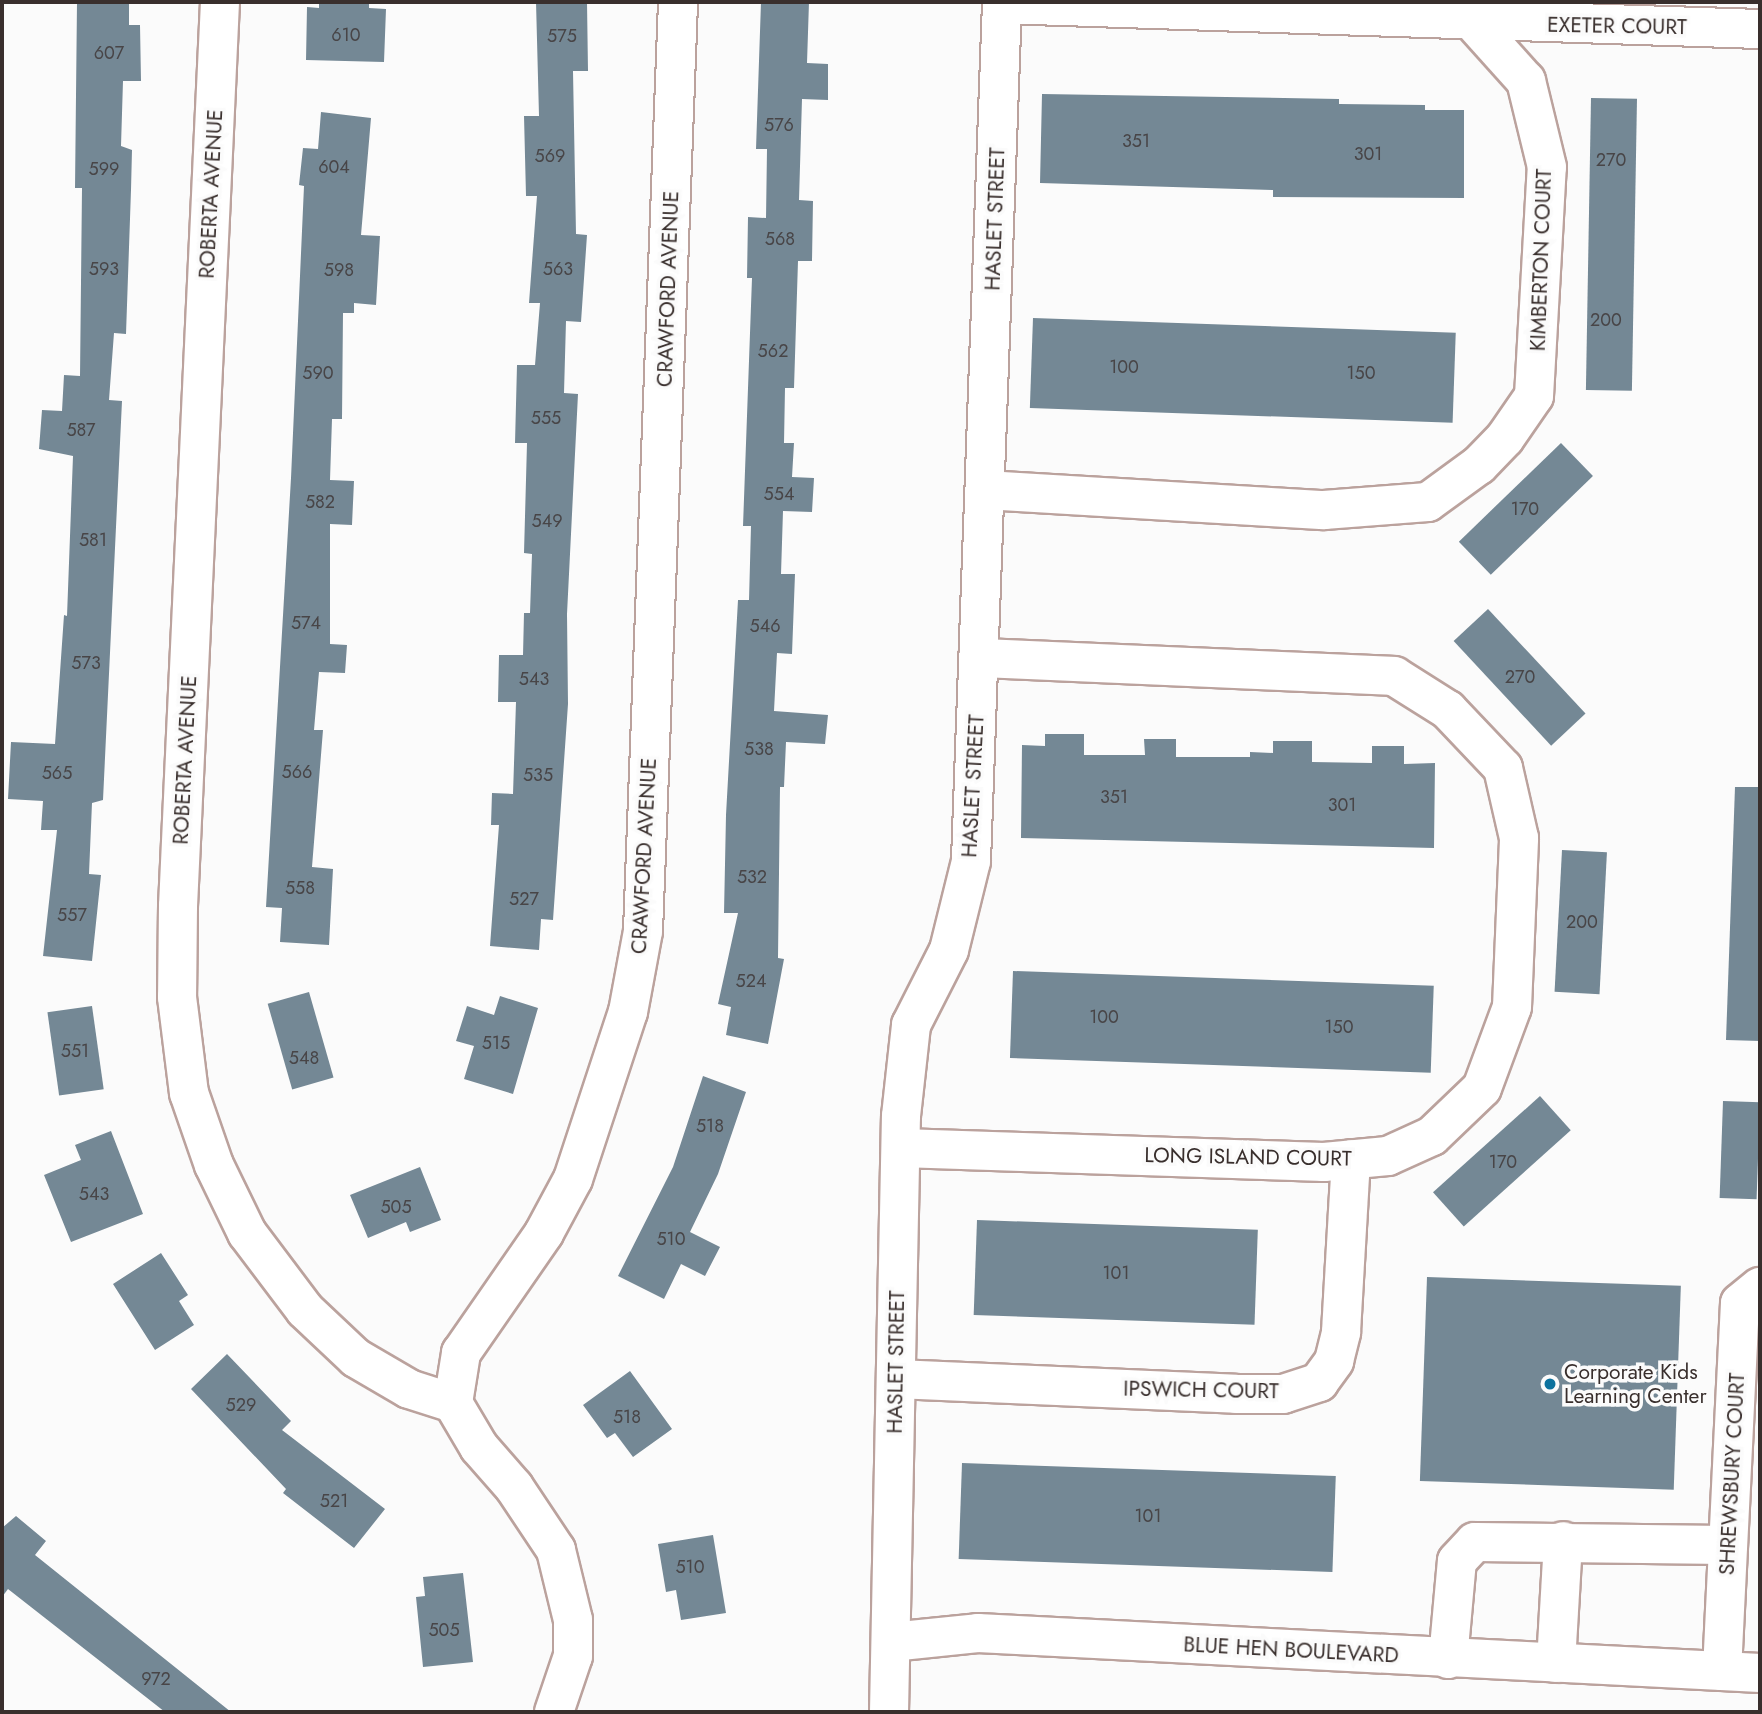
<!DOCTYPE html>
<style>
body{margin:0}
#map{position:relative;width:1762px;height:1714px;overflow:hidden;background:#fbfbfb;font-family:Jost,sans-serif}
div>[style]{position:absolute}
.building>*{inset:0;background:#748895;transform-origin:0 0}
.roads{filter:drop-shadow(2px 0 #bba29d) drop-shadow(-2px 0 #bba29d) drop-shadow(0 2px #bba29d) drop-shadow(0 -2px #bba29d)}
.minor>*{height:38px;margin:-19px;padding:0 19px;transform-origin:19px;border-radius:19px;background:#fff}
.dots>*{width:19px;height:19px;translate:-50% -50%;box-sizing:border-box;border:4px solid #fbfbfb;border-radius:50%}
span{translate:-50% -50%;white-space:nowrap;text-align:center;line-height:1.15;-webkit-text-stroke:7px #fbfbfb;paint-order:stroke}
.number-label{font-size:18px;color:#484547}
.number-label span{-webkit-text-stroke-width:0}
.street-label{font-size:21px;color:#392f2d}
.poi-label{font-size:21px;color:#392f2d}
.left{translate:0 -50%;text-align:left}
.frame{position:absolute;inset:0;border:4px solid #392f2d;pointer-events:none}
</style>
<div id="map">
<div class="building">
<div style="clip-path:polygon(77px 2px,129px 2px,129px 25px,140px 25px,141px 81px,123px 81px,121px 146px,132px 150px,131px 190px,126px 334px,114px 333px,109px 400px,122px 401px,103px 800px,92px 803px,89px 874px,101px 875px,92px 961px,43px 956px,57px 830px,41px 830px,43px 801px,8px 799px,11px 742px,55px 744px,64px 615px,67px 616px,73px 456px,39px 449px,42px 410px,62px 411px,64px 375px,80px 376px,82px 188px,75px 188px)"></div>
<div style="clip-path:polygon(319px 2px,369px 2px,369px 8px,386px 9px,384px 62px,306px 60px,307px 7px,319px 8px)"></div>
<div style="clip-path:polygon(536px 2px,587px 2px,588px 71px,573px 71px,576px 234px,587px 235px,581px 322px,566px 321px,564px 393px,578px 394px,567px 614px,568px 704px,553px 920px,541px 919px,539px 950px,490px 946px,499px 825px,491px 825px,492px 793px,513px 794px,516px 702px,498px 702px,499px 655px,523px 655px,524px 613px,530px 613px,532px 554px,524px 553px,527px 443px,515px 443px,517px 365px,535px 365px,540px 303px,529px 303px,537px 196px,526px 196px,524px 116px,539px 116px)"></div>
<div style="clip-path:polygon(761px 2px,809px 2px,807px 63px,828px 64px,828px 100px,802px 99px,799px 200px,813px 201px,812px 261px,798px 261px,794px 388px,785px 388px,784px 443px,794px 443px,792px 477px,814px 478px,812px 512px,783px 511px,781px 574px,795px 574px,792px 654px,777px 653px,774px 711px,828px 715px,825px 744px,786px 742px,784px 787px,780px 787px,778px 958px,784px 959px,768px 1044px,726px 1035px,731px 1007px,718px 1004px,738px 913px,724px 913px,726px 815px,738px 600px,749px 600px,751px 526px,743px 526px,752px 278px,747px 278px,748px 217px,766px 218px,767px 149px,756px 149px)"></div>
<div style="clip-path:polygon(1042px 94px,1339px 99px,1339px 104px,1425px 105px,1425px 110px,1464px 110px,1464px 198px,1273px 197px,1273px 190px,1040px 183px)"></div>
<div style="left:1591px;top:98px;width:46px;height:292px;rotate:1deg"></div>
<div style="clip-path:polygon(321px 112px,371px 118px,361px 235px,380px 236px,376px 305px,354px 303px,354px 313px,343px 313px,342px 419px,332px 419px,330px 480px,354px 481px,352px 525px,330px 524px,330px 644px,347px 645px,345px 673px,319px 672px,314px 730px,323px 730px,312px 867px,333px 869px,329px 945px,280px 942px,282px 908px,266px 907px,291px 478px,304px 186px,299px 185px,303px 148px,318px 149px)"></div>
<div style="left:1033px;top:318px;width:423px;height:90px;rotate:2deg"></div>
<div style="left:1561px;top:443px;width:46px;height:142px;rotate:46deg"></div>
<div style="left:1488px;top:609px;width:143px;height:47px;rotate:47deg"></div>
<div style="clip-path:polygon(1045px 734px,1084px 734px,1084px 755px,1145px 755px,1144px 739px,1176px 739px,1176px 757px,1250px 757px,1250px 752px,1273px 753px,1273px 741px,1312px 741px,1312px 762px,1372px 763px,1372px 746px,1404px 746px,1404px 764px,1435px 763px,1434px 848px,1021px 838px,1022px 745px,1045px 746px)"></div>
<div style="clip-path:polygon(1735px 787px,1760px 787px,1760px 1041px,1726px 1040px)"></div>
<div style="left:1562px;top:850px;width:45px;height:142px;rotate:3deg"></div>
<div style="left:1013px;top:971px;width:421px;height:87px;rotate:2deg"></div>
<div style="left:309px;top:992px;width:89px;height:43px;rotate:74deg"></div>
<div style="clip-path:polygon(500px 996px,538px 1008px,513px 1094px,464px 1079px,474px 1046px,456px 1041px,467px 1006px,494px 1015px)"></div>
<div style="left:92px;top:1006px;width:84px;height:45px;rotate:82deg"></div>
<div style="clip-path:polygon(703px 1076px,746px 1092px,718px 1174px,690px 1232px,720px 1247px,705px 1276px,681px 1264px,664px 1299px,618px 1276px,673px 1167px)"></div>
<div style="left:1540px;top:1096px;width:46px;height:144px;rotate:48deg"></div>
<div style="left:1723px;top:1101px;width:37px;height:97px;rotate:2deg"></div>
<div style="clip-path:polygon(111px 1131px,143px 1214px,71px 1242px,44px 1175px,81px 1160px,75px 1145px)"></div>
<div style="clip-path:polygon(420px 1167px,441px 1220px,410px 1232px,406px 1222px,368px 1238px,350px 1195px)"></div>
<div style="left:977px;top:1220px;width:281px;height:95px;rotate:2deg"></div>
<div style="clip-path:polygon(161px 1253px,188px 1295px,179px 1301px,194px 1325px,155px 1350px,113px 1284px)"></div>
<div style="left:1427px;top:1277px;width:254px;height:204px;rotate:2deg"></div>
<div style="clip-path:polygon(227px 1354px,291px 1421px,282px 1430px,385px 1509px,354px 1548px,283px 1493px,286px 1489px,191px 1389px)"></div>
<div style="clip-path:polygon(630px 1371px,672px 1429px,633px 1457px,615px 1433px,607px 1438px,583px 1405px)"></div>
<div style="left:962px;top:1463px;width:374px;height:96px;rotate:2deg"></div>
<div style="clip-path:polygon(16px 1516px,46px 1541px,35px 1555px,231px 1712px,165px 1712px,8px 1589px,2px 1597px,2px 1528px)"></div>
<div style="clip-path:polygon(713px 1535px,726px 1613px,681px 1620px,676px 1590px,666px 1592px,658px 1544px)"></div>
<div style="clip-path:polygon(463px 1573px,473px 1662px,423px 1667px,416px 1597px,425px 1596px,423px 1577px)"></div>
</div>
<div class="roads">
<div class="minor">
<div style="left:220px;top:2px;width:905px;rotate:92.66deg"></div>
<div style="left:178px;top:906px;width:91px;rotate:90.6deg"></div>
<div style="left:177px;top:997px;width:97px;rotate:82.9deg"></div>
<div style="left:189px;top:1093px;width:76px;rotate:70.9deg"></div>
<div style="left:214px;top:1165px;width:76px;rotate:64.1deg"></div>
<div style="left:247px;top:1233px;width:96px;rotate:53deg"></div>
<div style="left:305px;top:1310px;width:70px;rotate:43.3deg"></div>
<div style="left:356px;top:1358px;width:61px;rotate:30.3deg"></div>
<div style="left:409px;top:1389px;width:46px;rotate:17.7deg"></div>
<div style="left:1002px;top:4px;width:758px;rotate:1.89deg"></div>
<div style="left:985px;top:490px;width:340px;rotate:3.4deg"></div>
<div style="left:1324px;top:510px;width:104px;rotate:-4.4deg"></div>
<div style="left:1428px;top:502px;width:63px;rotate:-36deg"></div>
<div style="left:1479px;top:465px;width:37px;rotate:-46deg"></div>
<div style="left:1505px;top:438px;width:51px;rotate:-55.4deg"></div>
<div style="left:1534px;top:396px;width:229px;rotate:-86.8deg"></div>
<div style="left:1547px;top:167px;width:89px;rotate:-103.7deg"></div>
<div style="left:1526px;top:81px;width:78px;rotate:-131.9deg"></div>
<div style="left:901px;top:1148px;width:423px;rotate:1.9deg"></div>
<div style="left:1324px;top:1162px;width:64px;rotate:-5.4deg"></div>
<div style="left:1388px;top:1156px;width:48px;rotate:-24.4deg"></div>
<div style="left:1432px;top:1136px;width:69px;rotate:-43.8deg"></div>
<div style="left:1482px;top:1088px;width:86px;rotate:-69.7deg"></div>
<div style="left:1512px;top:1007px;width:169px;rotate:-87.6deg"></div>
<div style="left:1519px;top:838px;width:72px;rotate:-102.9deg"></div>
<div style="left:1503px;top:768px;width:80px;rotate:-133.5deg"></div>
<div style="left:1448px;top:710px;width:64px;rotate:-147.8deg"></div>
<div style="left:1394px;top:676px;width:416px;rotate:-177.5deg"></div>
<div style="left:896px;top:1379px;width:340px;rotate:2.5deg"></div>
<div style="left:1236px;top:1394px;width:47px"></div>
<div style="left:1283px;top:1394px;width:38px;rotate:-18deg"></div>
<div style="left:1319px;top:1382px;width:26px;rotate:-54deg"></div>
<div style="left:1334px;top:1361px;width:30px;rotate:-76deg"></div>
<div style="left:1341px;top:1332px;width:173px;rotate:-86.7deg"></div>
<div style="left:891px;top:1642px;width:87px;rotate:-5.9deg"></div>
<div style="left:978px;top:1633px;width:783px;rotate:2.93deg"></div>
<div style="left:1448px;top:1659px;width:98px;rotate:-84.8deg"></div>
<div style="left:1457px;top:1561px;width:26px;rotate:-47deg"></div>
<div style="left:1475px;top:1542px;width:253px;rotate:0.7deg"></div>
<div style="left:1556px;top:1663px;width:122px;rotate:-86.7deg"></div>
<div style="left:1722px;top:1671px;width:368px;rotate:-87.2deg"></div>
<div style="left:1740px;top:1303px;width:26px;rotate:-39deg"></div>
<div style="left:554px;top:1712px;width:59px;rotate:-71.3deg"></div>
<div style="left:573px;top:1656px;width:36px;rotate:-90deg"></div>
<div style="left:573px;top:1620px;width:72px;rotate:-103.7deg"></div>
<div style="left:556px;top:1550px;width:76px;rotate:-123.7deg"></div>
<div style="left:514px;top:1487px;width:53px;rotate:-131.2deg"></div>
<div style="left:479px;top:1447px;width:51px;rotate:-120.6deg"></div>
<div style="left:453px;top:1403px;width:51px;rotate:-80.9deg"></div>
<div style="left:461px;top:1353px;width:146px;rotate:-55.3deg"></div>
<div style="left:544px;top:1233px;width:61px;rotate:-61.8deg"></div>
<div style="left:573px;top:1179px;width:176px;rotate:-71.8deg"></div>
<div style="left:628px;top:1012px;width:82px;rotate:-79.5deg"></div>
<div style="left:643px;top:931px;width:930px;rotate:-87.84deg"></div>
<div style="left:889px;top:1712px;width:596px;rotate:-88.85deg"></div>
<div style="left:901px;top:1116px;width:92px;rotate:-83.7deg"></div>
<div style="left:911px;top:1025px;width:84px;rotate:-63.1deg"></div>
<div style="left:949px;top:950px;width:92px;rotate:-76.1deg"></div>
<div style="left:971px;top:861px;width:860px;rotate:-87.93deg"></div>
</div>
</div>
<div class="dots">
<div style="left:1550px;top:1384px;background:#0c729e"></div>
</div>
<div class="number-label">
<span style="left:346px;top:35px">610</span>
<span style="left:562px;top:36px">575</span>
<span style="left:109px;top:53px">607</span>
<span style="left:779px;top:125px">576</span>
<span style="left:1136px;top:141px">351</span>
<span style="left:1368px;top:154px">301</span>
<span style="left:550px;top:156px">569</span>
<span style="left:1611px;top:160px">270</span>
<span style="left:334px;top:167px">604</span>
<span style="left:104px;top:169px">599</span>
<span style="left:780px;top:239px">568</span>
<span style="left:104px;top:269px">593</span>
<span style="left:558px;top:269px">563</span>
<span style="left:339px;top:270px">598</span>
<span style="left:1606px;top:320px">200</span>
<span style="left:773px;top:351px">562</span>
<span style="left:1124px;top:367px">100</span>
<span style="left:318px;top:373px">590</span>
<span style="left:1361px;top:373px">150</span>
<span style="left:546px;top:418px">555</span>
<span style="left:81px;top:430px">587</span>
<span style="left:779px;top:494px">554</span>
<span style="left:320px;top:502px">582</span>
<span style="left:1525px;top:509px">170</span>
<span style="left:547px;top:521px">549</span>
<span style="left:93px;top:540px">581</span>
<span style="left:306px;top:623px">574</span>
<span style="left:765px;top:626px">546</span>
<span style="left:86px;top:663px">573</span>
<span style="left:1520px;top:677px">270</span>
<span style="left:534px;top:679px">543</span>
<span style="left:759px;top:749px">538</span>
<span style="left:297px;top:772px">566</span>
<span style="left:57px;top:773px">565</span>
<span style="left:538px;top:775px">535</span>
<span style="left:1114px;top:797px">351</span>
<span style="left:1342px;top:805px">301</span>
<span style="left:752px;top:877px">532</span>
<span style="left:300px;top:888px">558</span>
<span style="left:524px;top:899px">527</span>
<span style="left:72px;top:915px">557</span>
<span style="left:1582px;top:922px">200</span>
<span style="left:751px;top:981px">524</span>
<span style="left:1104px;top:1017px">100</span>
<span style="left:1339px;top:1027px">150</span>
<span style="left:496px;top:1043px">515</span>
<span style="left:75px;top:1051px">551</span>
<span style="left:304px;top:1058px">548</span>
<span style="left:710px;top:1126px">518</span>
<span style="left:1503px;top:1162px">170</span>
<span style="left:94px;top:1194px">543</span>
<span style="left:396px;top:1207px">505</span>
<span style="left:671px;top:1239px">510</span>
<span style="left:1116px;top:1273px">101</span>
<span style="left:241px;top:1405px">529</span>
<span style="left:627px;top:1417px">518</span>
<span style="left:334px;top:1501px">521</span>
<span style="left:1148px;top:1516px">101</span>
<span style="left:690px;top:1567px">510</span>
<span style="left:444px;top:1630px">505</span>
<span style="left:156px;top:1679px">972</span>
</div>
<div class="street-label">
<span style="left:1617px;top:26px;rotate:1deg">EXETER COURT</span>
<span style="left:211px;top:194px;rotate:-87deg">ROBERTA AVENUE</span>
<span style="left:995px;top:219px;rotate:-88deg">HASLET STREET</span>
<span style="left:1541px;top:260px;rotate:-88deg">KIMBERTON COURT</span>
<span style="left:668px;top:289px;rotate:-88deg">CRAWFORD AVENUE</span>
<span style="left:185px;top:760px;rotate:-87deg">ROBERTA AVENUE</span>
<span style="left:973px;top:786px;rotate:-87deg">HASLET STREET</span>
<span style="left:644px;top:856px;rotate:-87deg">CRAWFORD AVENUE</span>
<span style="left:1248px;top:1157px;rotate:1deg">LONG ISLAND COURT</span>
<span style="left:896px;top:1362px;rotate:-89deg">HASLET STREET</span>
<span style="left:1201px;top:1390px;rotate:1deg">IPSWICH COURT</span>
<span style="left:1732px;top:1474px;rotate:-87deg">SHREWSBURY COURT</span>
<span style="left:1291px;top:1650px;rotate:3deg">BLUE HEN BOULEVARD</span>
</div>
<div class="poi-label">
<span class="left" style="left:1564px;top:1384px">Corporate Kids<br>Learning Center</span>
</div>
<div class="frame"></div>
</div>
